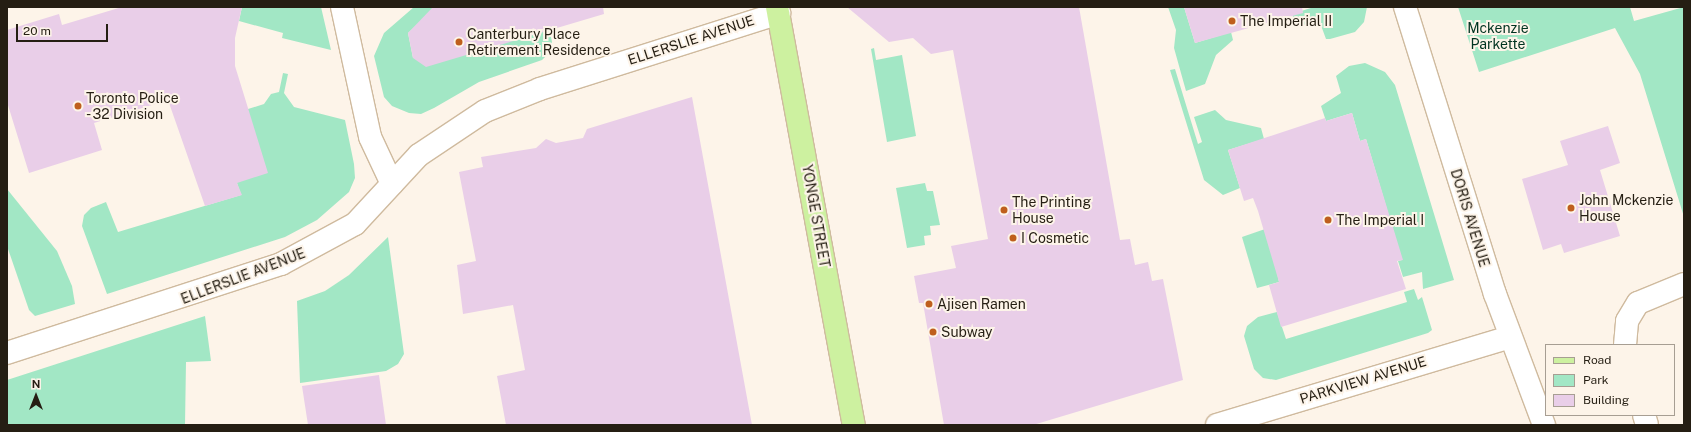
<!DOCTYPE html>
<style>
body{margin:0}
#map{position:relative;width:1691px;height:432px;overflow:hidden;background:#fdf4e9;font-family:"Public Sans",sans-serif}
div>[style]{position:absolute}
.green>*{inset:0;background:#a2e7c5}
.building>*{inset:0;background:#e9cee8}
.roads{filter:drop-shadow(1px 0 #cfba9e) drop-shadow(-1px 0 #cfba9e) drop-shadow(0 1px #cfba9e) drop-shadow(0 -1px #cfba9e)}
.minor>*{height:22px;margin:-11px;padding:0 11px;transform-origin:11px;border-radius:11px;background:#fff}
.tertiary>*{height:22px;margin:-11px;padding:0 11px;transform-origin:11px;border-radius:11px;background:#fff}
.primary>*{height:22px;margin:-11px;padding:0 11px;transform-origin:11px;border-radius:11px;background:#cdf1a0}
.dots>*{width:11px;height:11px;translate:-50% -50%;box-sizing:border-box;border:2px solid #fdf4e9;border-radius:50%}
span{translate:-50% -50%;white-space:nowrap;text-align:center;line-height:1.15;-webkit-text-stroke:4px #fdf4e9;paint-order:stroke}
.poi-label{font-size:14px;color:#251e13}
.left{translate:0 -50%;text-align:left}
.park-label{font-size:14px;color:#003320}
.street-label{font-size:14px;color:#251e13}
.frame{position:absolute;inset:0;border:8px solid #251e13;pointer-events:none}
.legend{position:absolute;left:1545px;top:344px;width:130px;height:72px;box-sizing:border-box;background:#fdf4e9;border:1px solid #a79e93;margin:0;padding:5px 7px;list-style:none;font-size:12px;color:#251e13}
.legend li{display:flex;align-items:center;gap:8px;height:20px}
.legend b{width:20px;border:1px solid #a79e93}
.north{position:absolute;left:16px;top:376px;width:40px;height:40px;-webkit-text-stroke:3px #fdf4e9;paint-order:stroke;rotate:0deg;font-size:11px;font-weight:700;line-height:16px;text-align:center;color:#251e13}
.north::after{content:'';display:block;margin:auto;width:14px;height:18px;background:#251e13;clip-path:polygon(50% 0,100% 100%,50% 72%,0 100%)}
.scale{position:absolute;left:16px;top:24px;width:92px;height:18px;box-sizing:border-box;border:2px solid #251e13;border-top:0;padding-left:5px;font-size:12px;line-height:14px;white-space:nowrap;color:#251e13;-webkit-text-stroke:3px #fdf4e9;paint-order:stroke}
</style>
<div id="map">
<div class="green">
<div style="clip-path:polygon(242px 7px,321px 7px,331px 50px,282px 38px,283px 33px,239px 21px)"></div>
<div style="clip-path:polygon(414px 7px,436px 7px,408px 33px,413px 58px,545px 31px,550px 32px,552px 42px,549px 53px,542px 60px,479px 82px,434px 108px,421px 114px,409px 113px,392px 106px,384px 97px,374px 56px,384px 33px)"></div>
<div style="clip-path:polygon(1168px 7px,1184px 7px,1195px 43px,1231px 32px,1233px 40px,1216px 55px,1205px 84px,1186px 91px,1174px 48px,1176px 30px)"></div>
<div style="clip-path:polygon(1314px 7px,1367px 7px,1364px 22px,1355px 32px,1330px 39px,1326px 39px,1319px 20px,1306px 25px,1295px 23px,1292px 14px)"></div>
<div style="clip-path:polygon(1458px 7px,1630px 7px,1634px 21px,1684px 7px,1684px 217px,1640px 74px,1615px 28px,1479px 72px)"></div>
<div style="clip-path:polygon(874px 48px,876px 60px,902px 55px,916px 136px,887px 142px,871px 49px)"></div>
<div style="clip-path:polygon(1365px 63px,1385px 72px,1395px 85px,1454px 280px,1423px 289px,1422px 272px,1403px 277px,1398px 261px,1402px 260px,1366px 139px,1360px 141px,1352px 113px,1326px 121px,1321px 106px,1341px 93px,1336px 76px,1349px 66px)"></div>
<div style="clip-path:polygon(1175px 69px,1198px 144px,1202px 142px,1194px 117px,1215px 110px,1226px 120px,1261px 128px,1264px 139px,1228px 150px,1240px 188px,1223px 195px,1204px 180px,1170px 70px)"></div>
<div style="clip-path:polygon(283px 73px,288px 74px,284px 93px,294px 107px,345px 120px,354px 164px,355px 178px,349px 192px,317px 220px,285px 237px,107px 294px,82px 226px,84px 215px,91px 208px,106px 202px,118px 232px,241px 195px,237px 183px,248px 109px,264px 104px,271px 94px,279px 92px)"></div>
<div style="clip-path:polygon(925px 183px,927px 191px,933px 191px,940px 225px,930px 226px,931px 235px,924px 236px,925px 245px,907px 248px,896px 188px)"></div>
<div style="clip-path:polygon(7px 189px,57px 251px,72px 286px,75px 304px,35px 316px,29px 310px,7px 246px)"></div>
<div style="clip-path:polygon(1268px 228px,1279px 282px,1257px 288px,1242px 237px)"></div>
<div style="clip-path:polygon(388px 237px,404px 354px,398px 364px,386px 371px,300px 383px,297px 301px,325px 291px,349px 275px)"></div>
<div style="clip-path:polygon(1414px 289px,1418px 300px,1422px 297px,1432px 330px,1428px 333px,1276px 380px,1263px 378px,1254px 369px,1244px 336px,1247px 326px,1258px 317px,1277px 312px,1286px 339px,1407px 302px,1404px 292px)"></div>
<div style="clip-path:polygon(205px 316px,211px 361px,186px 362px,185px 425px,7px 425px,7px 380px)"></div>
</div>
<div class="building">
<div style="clip-path:polygon(122px 7px,242px 7px,235px 38px,235px 66px,268px 173px,237px 183px,242px 195px,205px 206px,168px 100px,94px 123px,102px 150px,29px 173px,7px 102px,7px 30px,59px 14px,62px 25px)"></div>
<div style="clip-path:polygon(433px 7px,603px 7px,604px 14px,426px 67px,413px 58px,408px 33px)"></div>
<div style="clip-path:polygon(847px 7px,1079px 7px,1120px 240px,1130px 239px,1135px 265px,1148px 262px,1152px 281px,1163px 279px,1183px 380px,1033px 425px,944px 425px,923px 303px,919px 303px,914px 276px,956px 268px,951px 246px,988px 239px,953px 50px,931px 54px,913px 38px,889px 42px)"></div>
<div style="clip-path:polygon(1184px 7px,1302px 7px,1303px 13px,1195px 43px)"></div>
<div style="clip-path:polygon(692px 97px,752px 425px,506px 425px,497px 376px,525px 370px,513px 305px,463px 314px,457px 265px,476px 261px,459px 172px,483px 167px,481px 157px,536px 148px,546px 139px,556px 143px,583px 138px,587px 129px)"></div>
<div style="clip-path:polygon(1352px 113px,1360px 141px,1366px 139px,1403px 260px,1397px 261px,1406px 289px,1281px 327px,1269px 285px,1279px 282px,1258px 211px,1253px 198px,1244px 201px,1228px 150px,1325px 118px,1326px 121px)"></div>
<div style="clip-path:polygon(1608px 126px,1620px 163px,1600px 170px,1620px 236px,1564px 253px,1561px 244px,1543px 250px,1522px 179px,1568px 165px,1560px 141px)"></div>
<div style="clip-path:polygon(379px 375px,386px 425px,308px 425px,302px 386px)"></div>
</div>
<div class="roads">
<div class="minor">
<div style="left:342px;top:7px;width:133px;rotate:77.8deg"></div>
<div style="left:370px;top:137px;width:52px;rotate:64.9deg"></div>
<div style="left:1625px;top:345px;width:24px;rotate:-85deg"></div>
<div style="left:1627px;top:321px;width:21px;rotate:-59deg"></div>
<div style="left:1638px;top:303px;width:50px;rotate:-22.4deg"></div>
<div style="left:7px;top:353px;width:288px;rotate:-18deg"></div>
<div style="left:281px;top:264px;width:84px;rotate:-28.4deg"></div>
<div style="left:355px;top:224px;width:94px;rotate:-47.2deg"></div>
<div style="left:419px;top:155px;width:79px;rotate:-33.7deg"></div>
<div style="left:485px;top:111px;width:59px;rotate:-21.8deg"></div>
<div style="left:540px;top:89px;width:251px;rotate:-17.6deg"></div>
<div style="left:1644px;top:415px;width:10px;rotate:73deg"></div>
<div style="left:1217px;top:425px;width:306px;rotate:-16.7deg"></div>
</div>
<div class="tertiary">
<div style="left:1405px;top:7px;width:301px;rotate:72.6deg"></div>
<div style="left:1495px;top:294px;width:140px;rotate:69.5deg"></div>
</div>
<div class="primary">
<div style="left:777px;top:7px;width:425px;rotate:79.6deg"></div>
</div>
</div>
<div class="dots">
<div style="left:1232px;top:21px;background:#bf5f1d"></div>
<div style="left:459px;top:42px;background:#bf5f1d"></div>
<div style="left:78px;top:106px;background:#bf5f1d"></div>
<div style="left:1571px;top:208px;background:#bf5f1d"></div>
<div style="left:1004px;top:210px;background:#bf5f1d"></div>
<div style="left:1328px;top:220px;background:#bf5f1d"></div>
<div style="left:1013px;top:238px;background:#bf5f1d"></div>
<div style="left:929px;top:304px;background:#bf5f1d"></div>
<div style="left:933px;top:332px;background:#bf5f1d"></div>
</div>
<div class="poi-label">
<span class="left" style="left:1240px;top:21px">The Imperial II</span>
<span class="left" style="left:467px;top:42px">Canterbury Place<br>Retirement Residence</span>
<span class="left" style="left:86px;top:106px">Toronto Police<br>- 32 Division</span>
<span class="left" style="left:1579px;top:208px">John Mckenzie<br>House</span>
<span class="left" style="left:1012px;top:210px">The Printing<br>House</span>
<span class="left" style="left:1336px;top:220px">The Imperial I</span>
<span class="left" style="left:1021px;top:238px">I Cosmetic</span>
<span class="left" style="left:937px;top:304px">Ajisen Ramen</span>
<span class="left" style="left:941px;top:332px">Subway</span>
</div>
<div class="park-label">
<span style="left:1498px;top:36px">Mckenzie<br>Parkette</span>
</div>
<div class="street-label">
<span style="left:691px;top:40px;rotate:-18deg">ELLERSLIE AVENUE</span>
<span style="left:816px;top:216px;rotate:80deg">YONGE STREET</span>
<span style="left:1470px;top:218px;rotate:73deg">DORIS AVENUE</span>
<span style="left:243px;top:276px;rotate:-21deg">ELLERSLIE AVENUE</span>
<span style="left:1363px;top:380px;rotate:-17deg">PARKVIEW AVENUE</span>
</div>
<div class="frame"></div>
<ul class="legend">
<li><b style="height:5px;background:#cdf1a0"></b>Road</li>
<li><b style="height:11px;background:#a2e7c5"></b>Park</li>
<li><b style="height:11px;background:#e9cee8"></b>Building</li>
</ul>
<div class="north">N</div>
<div class="scale">20 m</div>
</div>
